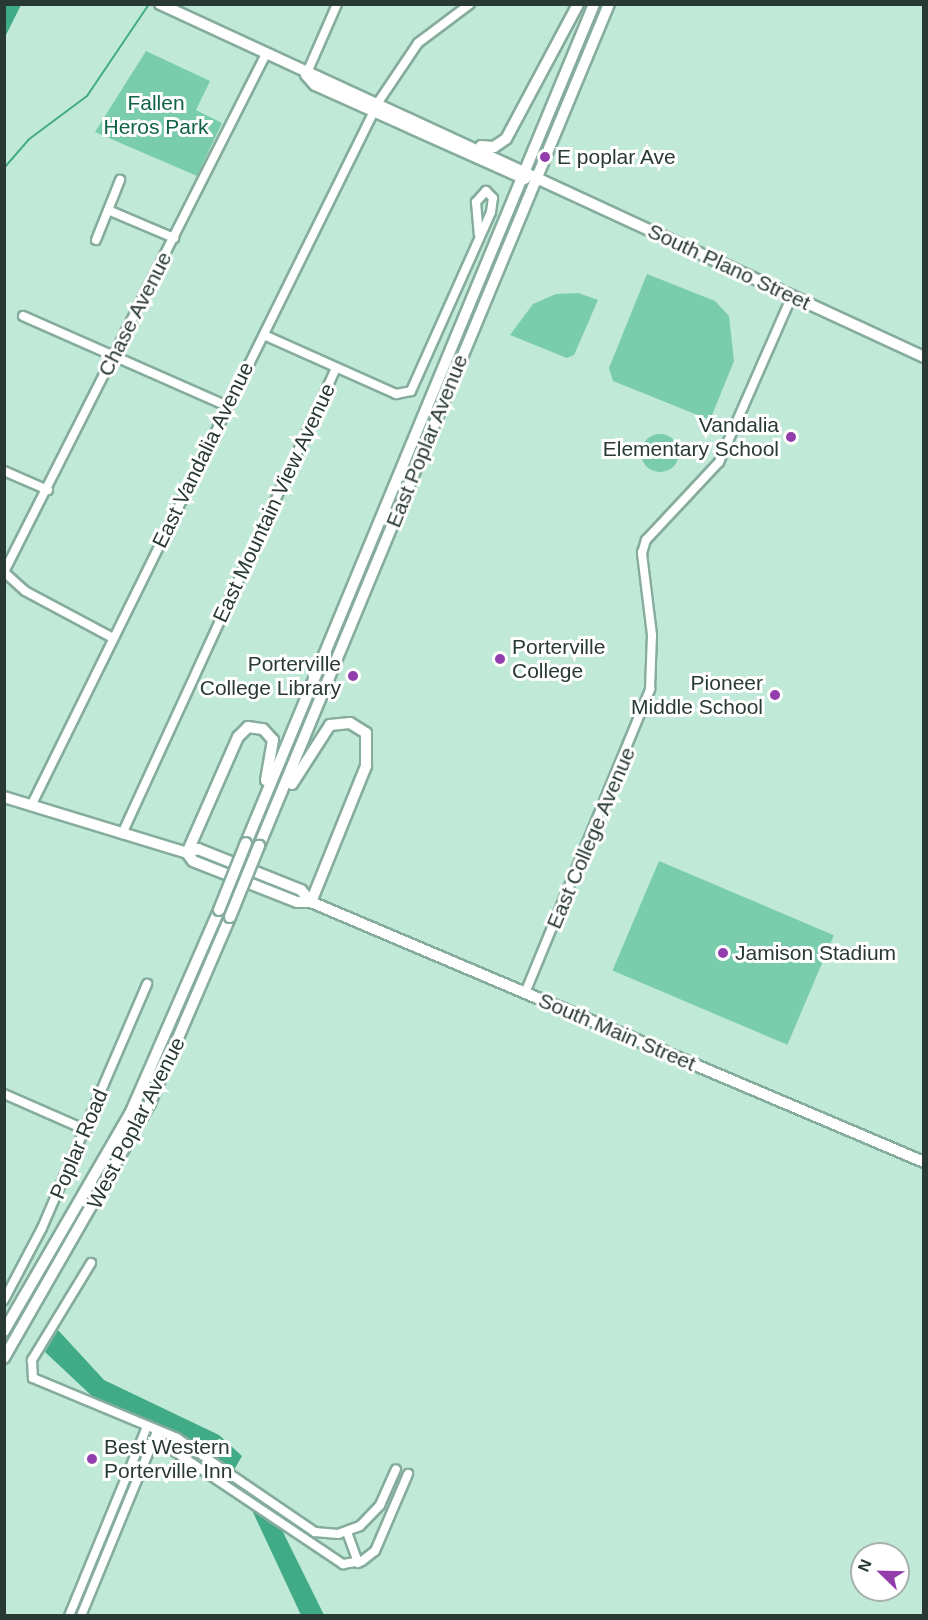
<!DOCTYPE html>
<style>
body{margin:0}
#map{position:relative;width:928px;height:1620px;overflow:hidden;background:#c1e9d8;font-family:Helvetica,sans-serif}
div>[style]{position:absolute}
.green>*{inset:0;background:#79ccac;transform-origin:0 0}
.round{border-radius:50%}
.water>*{inset:0;background:#41aa87}
.stream>*{height:2px;margin:-1px;padding:0 1px;transform-origin:1px;border-radius:1px;background:#41aa87}
.roads{filter:drop-shadow(2px 0 #85ac9c) drop-shadow(-2px 0 #85ac9c) drop-shadow(0 2px #85ac9c) drop-shadow(0 -2px #85ac9c)}
.street>*{height:8px;margin:-4px;padding:0 4px;transform-origin:4px;border-radius:4px;background:#fff}
.secondary>*{height:10px;margin:-5px;padding:0 5px;transform-origin:5px;border-radius:5px;background:#fff}
.bridges{filter:drop-shadow(2px 0 #85ac9c) drop-shadow(-2px 0 #85ac9c) drop-shadow(0 2px #85ac9c) drop-shadow(0 -2px #85ac9c)}
.secondary-bridge>*{height:10px;margin:-5px;padding:0 5px;transform-origin:5px;border-radius:5px;background:#fff}
.dots>*{width:16px;height:16px;translate:-50% -50%;box-sizing:border-box;border:3px solid #fff;border-radius:50%}
span{translate:-50% -50%;white-space:nowrap;text-align:center;line-height:1.15;-webkit-text-stroke:6px #fff;paint-order:stroke}
.park-label{font-size:21px;color:#11624a}
.poi-label{font-size:21px;color:#293933}
.left{translate:0 -50%;text-align:left}
.right{translate:-100% -50%;text-align:right}
.street-label{font-size:21px;color:#293933}
.frame{position:absolute;inset:0;border:6px solid #293933;pointer-events:none}
.north{position:absolute;left:850px;top:1542px;width:60px;height:60px;box-sizing:border-box;background:#fff;border:2px solid #a9b0ad;border-radius:50%;rotate:293deg;font-size:16px;font-weight:700;line-height:24px;text-align:center;color:#293933}
.north::after{content:'';display:block;margin:auto;width:21px;height:27px;background:#923dab;clip-path:polygon(50% 0,100% 100%,50% 72%,0 100%)}
</style>
<div id="map">
<div class="green">
<div style="clip-path:polygon(146px 51px,210px 81px,196px 110px,222px 123px,197px 176px,95px 132px)"></div>
<div style="clip-path:polygon(647px 274px,715px 301px,729px 316px,734px 361px,710px 420px,613px 381px,609px 368px)"></div>
<div style="clip-path:polygon(578px 293px,598px 300px,574px 355px,567px 358px,510px 335px,533px 304px,556px 294px)"></div>
<div class="round" style="left:641px;top:434px;width:38px;height:38px"></div>
<div style="left:659px;top:861px;width:190px;height:119px;rotate:23deg"></div>
</div>
<div class="water">
<div style="clip-path:polygon(5px 4px,21px 5px,5px 37px,4px 5px)"></div>
<div style="clip-path:polygon(58px 1330px,104px 1380px,219px 1435px,242px 1456px,234px 1470px,177px 1432px,94px 1398px,45px 1352px)"></div>
<div style="clip-path:polygon(251px 1508px,282px 1530px,324px 1615px,301px 1615px)"></div>
</div>
<div class="stream">
<div style="left:4px;top:168px;width:37px;rotate:-49deg"></div>
<div style="left:28px;top:140px;width:74px;rotate:-36.7deg"></div>
<div style="left:87px;top:96px;width:111px;rotate:-56deg"></div>
</div>
<div class="roads">
<div class="street">
<div style="left:306px;top:75px;width:77px;rotate:-66.4deg"></div>
<div style="left:108px;top:210px;width:72px;rotate:23deg"></div>
<div style="left:96px;top:240px;width:65px;rotate:-68.2deg"></div>
<div style="left:23px;top:316px;width:223px;rotate:23.8deg"></div>
<div style="left:264px;top:335px;width:145px;rotate:24.1deg"></div>
<div style="left:396px;top:394px;width:15px;rotate:-11deg"></div>
<div style="left:411px;top:391px;width:196px;rotate:-65.9deg"></div>
<div style="left:491px;top:212px;width:14px;rotate:-82deg"></div>
<div style="left:493px;top:198px;width:10px;rotate:-135deg"></div>
<div style="left:486px;top:191px;width:15px;rotate:132deg"></div>
<div style="left:476px;top:202px;width:32px;rotate:85deg"></div>
<div style="left:4px;top:471px;width:48px;rotate:23.4deg"></div>
<div style="left:4px;top:572px;width:578px;rotate:-63.17deg"></div>
<div style="left:4px;top:572px;width:28px;rotate:42deg"></div>
<div style="left:25px;top:591px;width:100px;rotate:28.1deg"></div>
<div style="left:31px;top:806px;width:786px;rotate:-63.73deg"></div>
<div style="left:379px;top:101px;width:70px;rotate:-56.1deg"></div>
<div style="left:418px;top:43px;width:65px;rotate:-36.9deg"></div>
<div style="left:122px;top:834px;width:513px;rotate:-65.33deg"></div>
<div style="left:525px;top:993px;width:329px;rotate:-67.6deg"></div>
<div style="left:650px;top:689px;width:54px;rotate:-87.9deg"></div>
<div style="left:652px;top:635px;width:83px;rotate:-97deg"></div>
<div style="left:642px;top:553px;width:14px;rotate:-73deg"></div>
<div style="left:646px;top:540px;width:107px;rotate:-46.9deg"></div>
<div style="left:719px;top:462px;width:181px;rotate:-66.3deg"></div>
<div style="left:4px;top:1094px;width:90px;rotate:23.7deg"></div>
<div style="left:91px;top:1263px;width:114px;rotate:121.3deg"></div>
<div style="left:32px;top:1360px;width:18px;rotate:87deg"></div>
<div style="left:33px;top:1378px;width:156px;rotate:22.6deg"></div>
<div style="left:177px;top:1438px;width:167px;rotate:34.3deg"></div>
<div style="left:315px;top:1532px;width:23px;rotate:5deg"></div>
<div style="left:338px;top:1534px;width:23px;rotate:-20deg"></div>
<div style="left:360px;top:1526px;width:29px;rotate:-46deg"></div>
<div style="left:380px;top:1505px;width:39px;rotate:-66deg"></div>
<div style="left:4px;top:1300px;width:81px;rotate:-62.2deg"></div>
<div style="left:42px;top:1228px;width:266px;rotate:-66.7deg"></div>
<div style="left:156px;top:1434px;width:11px;rotate:56deg"></div>
<div style="left:162px;top:1443px;width:218px;rotate:33.8deg"></div>
<div style="left:343px;top:1564px;width:19px;rotate:-9deg"></div>
<div style="left:362px;top:1561px;width:16px;rotate:-38deg"></div>
<div style="left:375px;top:1551px;width:84px;rotate:-66.8deg"></div>
<div style="left:347px;top:1532px;width:33px;rotate:70deg"></div>
<div style="left:69px;top:1616px;width:202px;rotate:-67.6deg"></div>
<div style="left:81px;top:1616px;width:197px;rotate:-67.6deg"></div>
</div>
<div class="secondary">
<div style="left:160px;top:4px;width:842px;rotate:24.8deg"></div>
<div style="left:306px;top:75px;width:13px;rotate:48deg"></div>
<div style="left:315px;top:85px;width:230px;rotate:24.1deg"></div>
<div style="left:481px;top:146px;width:13px;rotate:4deg"></div>
<div style="left:494px;top:147px;width:14px;rotate:-34deg"></div>
<div style="left:506px;top:139px;width:153px;rotate:-61.9deg"></div>
<div style="left:292px;top:784px;width:70px;rotate:-57.2deg"></div>
<div style="left:330px;top:725px;width:20px;rotate:-6deg"></div>
<div style="left:350px;top:723px;width:19px;rotate:32deg"></div>
<div style="left:366px;top:733px;width:33px;rotate:90deg"></div>
<div style="left:366px;top:766px;width:147px;rotate:112deg"></div>
<div style="left:4px;top:797px;width:191px;rotate:17deg"></div>
<div style="left:187px;top:853px;width:12px;rotate:-20deg"></div>
<div style="left:198px;top:849px;width:111px;rotate:21.7deg"></div>
<div style="left:301px;top:890px;width:16px;rotate:50deg"></div>
<div style="left:246px;top:843px;width:908px;rotate:-67.47deg"></div>
<div style="left:259px;top:846px;width:912px;rotate:-67.43deg"></div>
<div style="left:187px;top:853px;width:10px;rotate:53deg"></div>
<div style="left:193px;top:861px;width:112px;rotate:21.5deg"></div>
<div style="left:297px;top:902px;width:14px"></div>
<div style="left:311px;top:902px;width:666px;rotate:22.98deg"></div>
<div style="left:187px;top:853px;width:127px;rotate:-66.3deg"></div>
<div style="left:238px;top:737px;width:14px;rotate:-45deg"></div>
<div style="left:248px;top:727px;width:15px;rotate:8deg"></div>
<div style="left:263px;top:729px;width:15px;rotate:48deg"></div>
<div style="left:273px;top:740px;width:41px;rotate:99.9deg"></div>
<div style="left:4px;top:1331px;width:251px;rotate:-59.9deg"></div>
<div style="left:130px;top:1114px;width:223px;rotate:-66.4deg"></div>
<div style="left:4px;top:1358px;width:294px;rotate:-60.2deg"></div>
<div style="left:150px;top:1103px;width:202px;rotate:-66.7deg"></div>
</div>
</div>
<div class="bridges">
<div class="secondary-bridge">
<div style="left:219px;top:910px;width:72px;rotate:-68.1deg"></div>
<div style="left:230px;top:917px;width:77px;rotate:-67.8deg"></div>
</div>
</div>
<div class="dots">
<div style="left:545px;top:157px;background:#923dab"></div>
<div style="left:791px;top:437px;background:#923dab"></div>
<div style="left:500px;top:659px;background:#923dab"></div>
<div style="left:353px;top:676px;background:#923dab"></div>
<div style="left:775px;top:695px;background:#923dab"></div>
<div style="left:723px;top:953px;background:#923dab"></div>
<div style="left:92px;top:1459px;background:#923dab"></div>
</div>
<div class="park-label">
<span style="left:156px;top:115px">Fallen<br>Heros Park</span>
</div>
<div class="poi-label">
<span class="left" style="left:557px;top:157px">E poplar Ave</span>
<span class="right" style="left:779px;top:437px">Vandalia<br>Elementary School</span>
<span class="left" style="left:512px;top:659px">Porterville<br>College</span>
<span class="right" style="left:341px;top:676px">Porterville<br>College Library</span>
<span class="right" style="left:763px;top:695px">Pioneer<br>Middle School</span>
<span class="left" style="left:735px;top:953px">Jamison Stadium</span>
<span class="left" style="left:104px;top:1459px">Best Western<br>Porterville Inn</span>
</div>
<div class="street-label">
<span style="left:729px;top:267px;rotate:25deg">South Plano Street</span>
<span style="left:135px;top:314px;rotate:-63deg">Chase Avenue</span>
<span style="left:427px;top:441px;rotate:-68deg">East Poplar Avenue</span>
<span style="left:203px;top:455px;rotate:-64deg">East Vandalia Avenue</span>
<span style="left:274px;top:503px;rotate:-65deg">East Mountain View Avenue</span>
<span style="left:591px;top:838px;rotate:-67deg">East College Avenue</span>
<span style="left:617px;top:1032px;rotate:23deg">South Main Street</span>
<span style="left:136px;top:1123px;rotate:-63deg">West Poplar Avenue</span>
<span style="left:79px;top:1144px;rotate:-67deg">Poplar Road</span>
</div>
<div class="frame"></div>
<div class="north">N</div>
</div>
